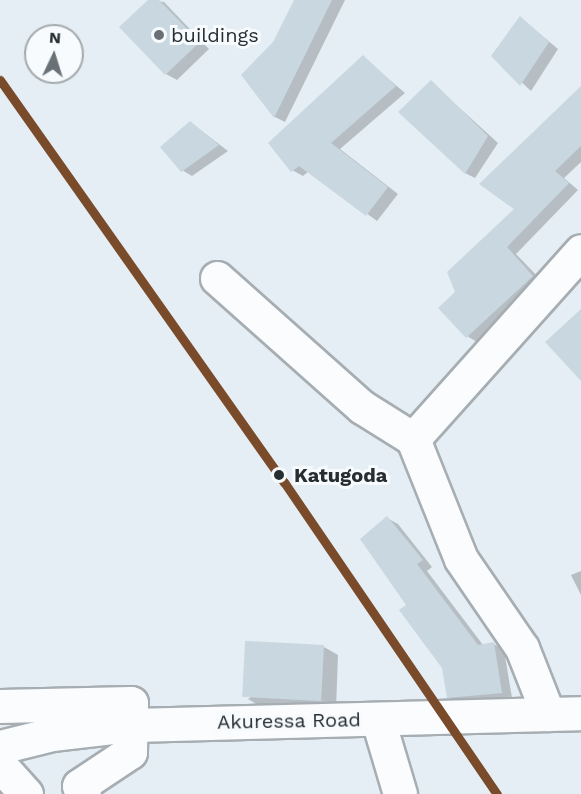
<!DOCTYPE html>
<style>
body{margin:0}
#map{position:relative;width:581px;height:794px;overflow:hidden;background:#e4eef4;font-family:"Work Sans",sans-serif}
div>[style]{position:absolute}
.shadow>*{inset:0;background:#0003}
.building>*{inset:0;background:#c9d7e0;transform-origin:0 0}
.roads{filter:drop-shadow(2px 0 #a6aeb3) drop-shadow(-2px 0 #a6aeb3) drop-shadow(0 2px #a6aeb3) drop-shadow(0 -2px #a6aeb3)}
.minor>*{height:33px;margin:-16.5px;padding:0 16.5px;transform-origin:16.5px;border-radius:16.5px;background:#fbfcfd}
.highway>*{height:33px;margin:-16.5px;padding:0 16.5px;transform-origin:16.5px;border-radius:16.5px;background:#fbfcfd}
.rail-1>*{height:9px;margin:-4.5px;padding:0 4.5px;transform-origin:4.5px;border-radius:4.5px;background:#7a4b2a}
.dots>*{width:16px;height:16px;translate:-50% -50%;box-sizing:border-box;border:3px solid #f7fbfd;border-radius:50%}
span{translate:-50% -50%;white-space:nowrap;text-align:center;line-height:1.15;-webkit-text-stroke:6px #f7fbfd;paint-order:stroke}
.poi-label{font-size:20px;color:#272e32}
.left{translate:0 -50%;text-align:left}
.stop-label{font-size:20px;color:#272e32;font-weight:700}
.street-label{font-size:20px;color:#272e32}
.north{position:absolute;left:24px;top:24px;width:60px;height:60px;box-sizing:border-box;background:#f7fbfd;border:2px solid #a4a9ac;border-radius:50%;rotate:4deg;font-size:16px;font-weight:700;line-height:24px;text-align:center;color:#272e32}
.north::after{content:'';display:block;margin:auto;width:21px;height:27px;background:#697176;clip-path:polygon(50% 0,100% 100%,50% 72%,0 100%)}
</style>
<div id="map">
<div class="shadow">
<div style="clip-path:polygon(150px 0,164px 2px,209px 49px,177px 80px,166px 74px)"></div>
<div style="clip-path:polygon(296px 0,345px 0,285px 122px,275px 117px,243px 75px,274px 43px)"></div>
<div style="clip-path:polygon(521px 18px,558px 49px,531px 91px,493px 56px)"></div>
<div style="clip-path:polygon(363px 57px,405px 93px,340px 149px,398px 194px,377px 221px,309px 171px,303px 176px,292px 170px)"></div>
<div style="clip-path:polygon(431px 82px,498px 143px,475px 178px,465px 173px)"></div>
<div style="clip-path:polygon(581px 88px,581px 162px,564px 178px,578px 190px,516px 254px,543px 282px,477px 342px,467px 336px,457px 293px,517px 209px)"></div>
<div style="clip-path:polygon(190px 122px,228px 151px,192px 176px,182px 170px)"></div>
<div style="clip-path:polygon(387px 518px,398px 524px,432px 567px,427px 571px,483px 645px,494px 644px,504px 650px,512px 698px,459px 703px,448px 697px,443px 668px,408px 606px)"></div>
<div style="clip-path:polygon(581px 571px,581px 595px,571px 575px)"></div>
<div style="clip-path:polygon(324px 647px,338px 655px,336px 709px,263px 708px,248px 699px)"></div>
</div>
<div class="building">
<div style="clip-path:polygon(148px 0,159px 0,200px 42px,165px 75px,119px 27px)"></div>
<div style="clip-path:polygon(294px 0,332px 0,274px 118px,241px 75px,273px 42px)"></div>
<div style="clip-path:polygon(520px 16px,549px 42px,520px 86px,491px 56px)"></div>
<div style="clip-path:polygon(363px 55px,396px 86px,331px 143px,388px 187px,366px 216px,299px 166px,291px 172px,268px 143px)"></div>
<div style="clip-path:polygon(431px 80px,488px 136px,465px 174px,398px 112px)"></div>
<div style="clip-path:polygon(581px 86px,581px 146px,555px 171px,569px 183px,507px 247px,533px 276px,466px 338px,438px 308px,455px 292px,447px 272px,514px 209px,479px 184px)"></div>
<div style="clip-path:polygon(190px 121px,219px 145px,181px 172px,160px 147px)"></div>
<div style="clip-path:polygon(581px 309px,581px 381px,545px 342px)"></div>
<div style="clip-path:polygon(387px 516px,423px 560px,417px 564px,478px 645px,494px 642px,502px 693px,447px 698px,442px 668px,399px 610px,406px 605px,360px 539px)"></div>
<div style="left:324px;top:645px;width:56px;height:79px;rotate:93deg"></div>
</div>
<div class="roads">
<div class="minor">
<div style="left:217px;top:278px;width:194px;rotate:41.7deg"></div>
<div style="left:362px;top:407px;width:60px;rotate:32.1deg"></div>
<div style="left:413px;top:439px;width:129px;rotate:68.2deg"></div>
<div style="left:461px;top:559px;width:108px;rotate:55.6deg"></div>
<div style="left:522px;top:648px;width:71px;rotate:68.5deg"></div>
<div style="left:413px;top:439px;width:252px;rotate:-48.2deg"></div>
<div style="left:0;top:706px;width:131px;rotate:-1.3deg"></div>
<div style="left:131px;top:703px;width:49px;rotate:91.2deg"></div>
<div style="left:130px;top:752px;width:61px;rotate:146.3deg"></div>
<div style="left:79px;top:786px;width:9px;rotate:58deg"></div>
<div style="left:378px;top:720px;width:77px;rotate:73.4deg"></div>
</div>
<div class="highway">
<div style="left:0;top:747px;width:54px;rotate:-14deg"></div>
<div style="left:52px;top:734px;width:80px;rotate:-6.5deg"></div>
<div style="left:131px;top:725px;width:450px;rotate:-1.5deg"></div>
<div style="left:0;top:765px;width:39px;rotate:48deg"></div>
</div>
</div>
<div class="rail-1">
<div style="left:0;top:80px;width:492px;rotate:54.8deg"></div>
<div style="left:284px;top:482px;width:378px;rotate:55.7deg"></div>
</div>
<div class="dots">
<div style="left:159px;top:35px;background:#697176"></div>
<div style="left:279px;top:475px;background:#272e32"></div>
</div>
<div class="poi-label">
<span class="left" style="left:171px;top:35px">buildings</span>
</div>
<div class="stop-label">
<span class="left" style="left:294px;top:475px">Katugoda</span>
</div>
<div class="street-label">
<span style="left:289px;top:721px;rotate:-1deg">Akuressa Road</span>
</div>
<div class="north">N</div>
</div>
